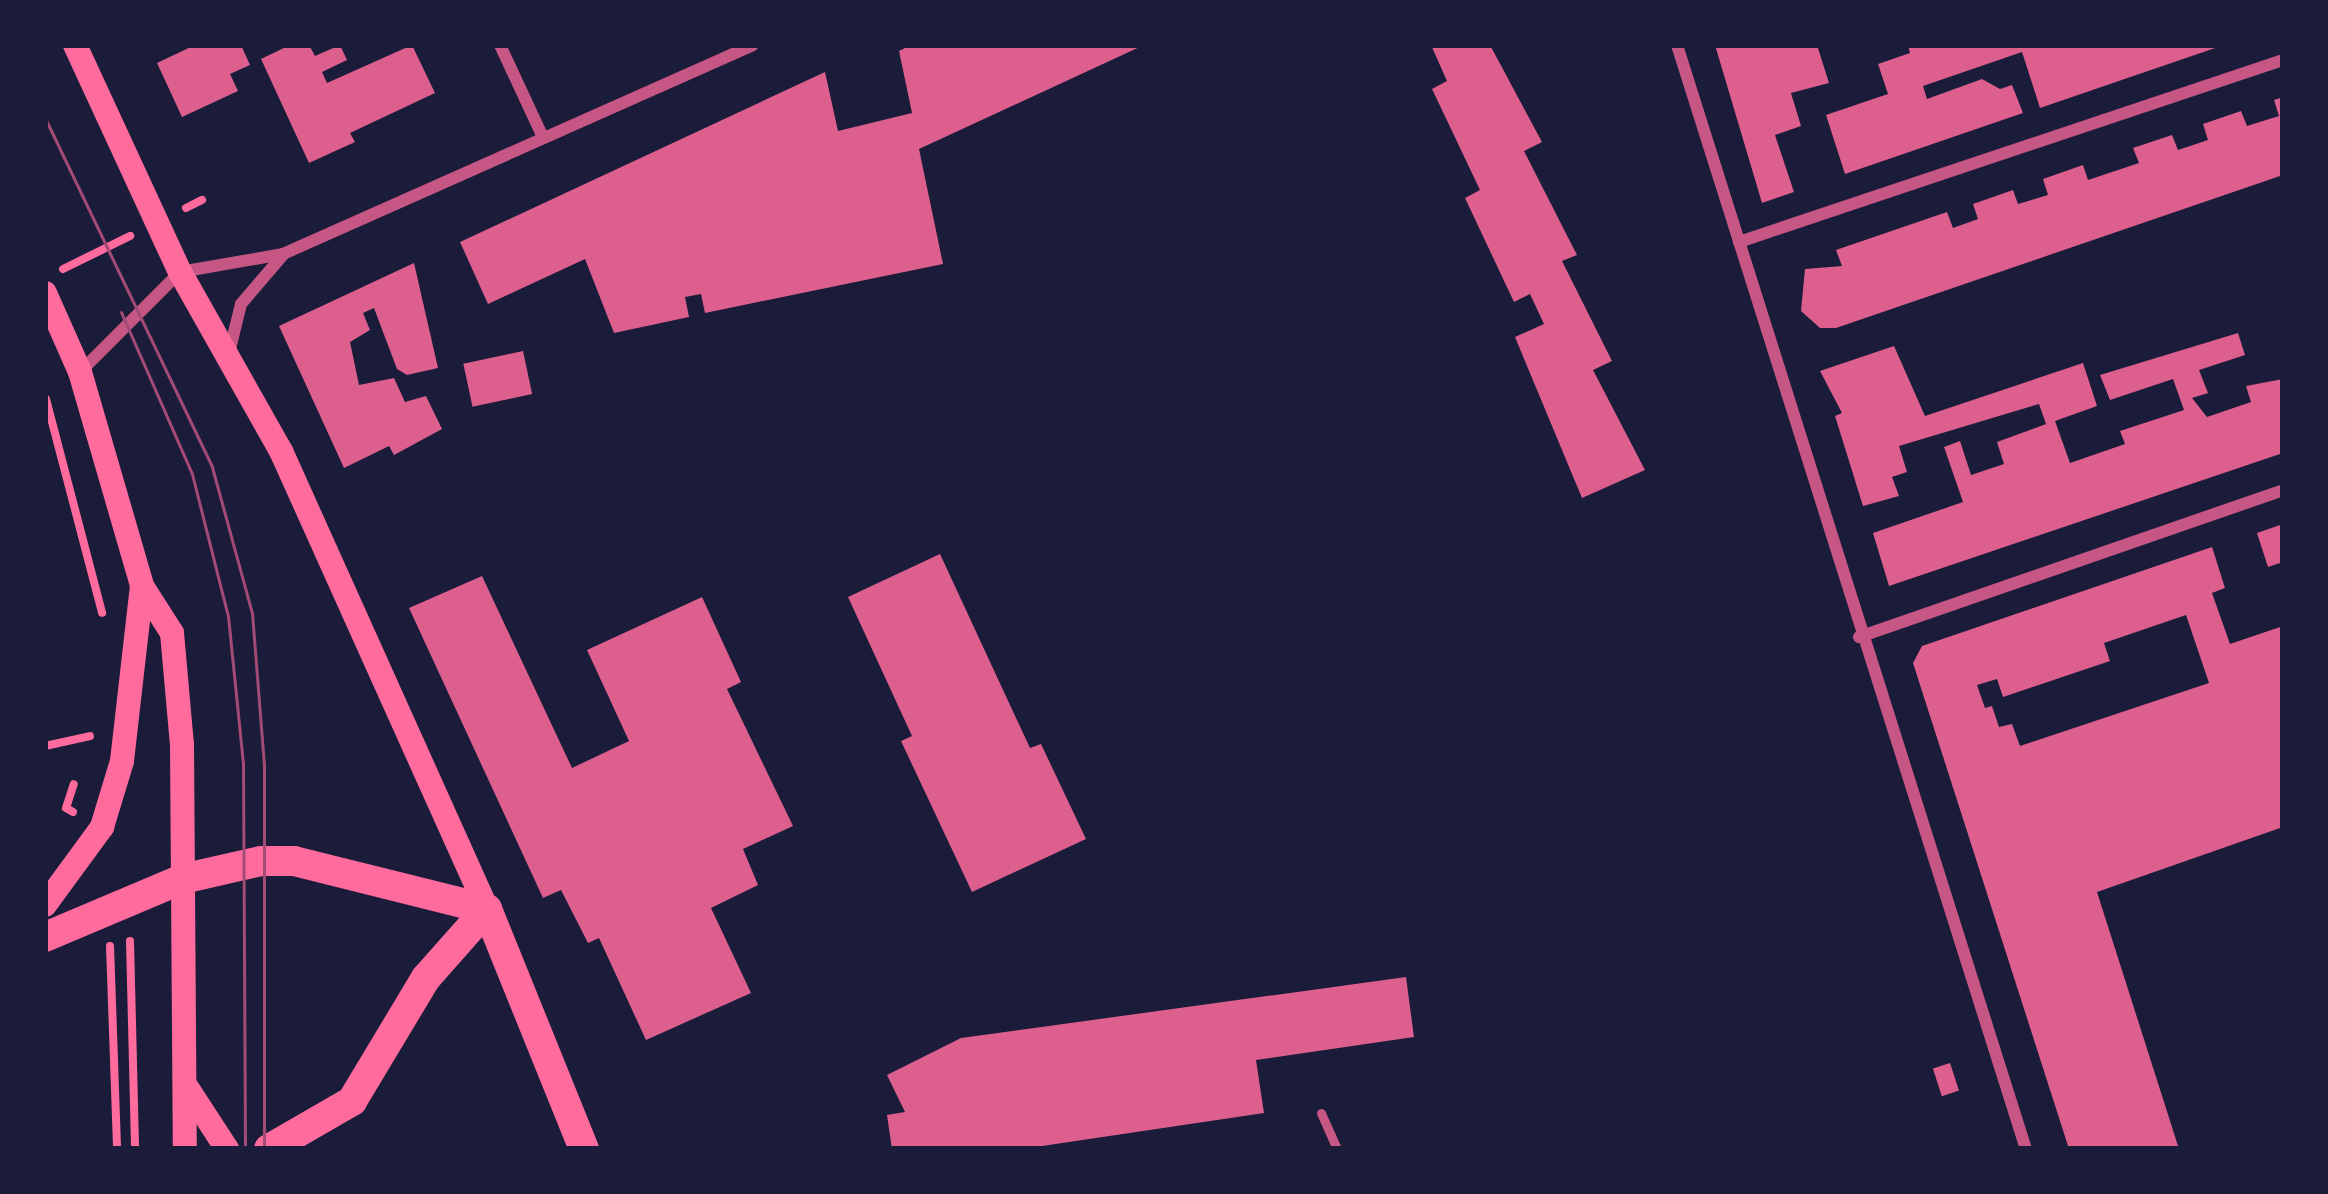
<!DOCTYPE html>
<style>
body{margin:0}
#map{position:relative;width:2328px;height:1194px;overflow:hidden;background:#1b1b3a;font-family:"Alegreya Sans",sans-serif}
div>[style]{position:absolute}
.building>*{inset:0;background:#dd5f8e;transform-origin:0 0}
.path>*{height:8px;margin:-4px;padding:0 4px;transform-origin:4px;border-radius:4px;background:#ff6b9d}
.service>*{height:9px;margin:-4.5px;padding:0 4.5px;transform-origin:4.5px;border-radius:4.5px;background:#c65784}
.minor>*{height:12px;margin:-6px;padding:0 6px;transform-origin:6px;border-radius:6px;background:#c65784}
.secondary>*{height:24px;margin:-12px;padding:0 12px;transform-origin:12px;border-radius:12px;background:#ff6b9d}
.primary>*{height:30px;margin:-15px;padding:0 15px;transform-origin:15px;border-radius:15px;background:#ff6b9d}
.tram>*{height:3px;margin:-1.5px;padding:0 1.5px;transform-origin:1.5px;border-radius:1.5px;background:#a44b75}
span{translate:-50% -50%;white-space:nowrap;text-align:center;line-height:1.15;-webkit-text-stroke:9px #1b1b3a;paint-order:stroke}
.frame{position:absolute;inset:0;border:48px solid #1b1b3a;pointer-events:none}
</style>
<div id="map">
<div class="building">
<div style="clip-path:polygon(195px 45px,241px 45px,250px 65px,230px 74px,238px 91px,182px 117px,157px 63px)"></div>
<div style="clip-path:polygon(290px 45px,309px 45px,315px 56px,340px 45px,347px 60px,322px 72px,327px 83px,412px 45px,435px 93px,350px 133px,355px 142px,309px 163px,261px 59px)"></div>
<div style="clip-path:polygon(911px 45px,1144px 45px,919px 149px,943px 264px,705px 313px,701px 294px,685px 297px,689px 317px,614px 333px,585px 259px,488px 304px,460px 242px,825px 72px,838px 131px,912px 113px,899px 51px)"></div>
<div style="clip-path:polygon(1431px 45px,1490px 45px,1542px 142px,1524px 151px,1577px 255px,1562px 261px,1612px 361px,1593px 370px,1645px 470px,1582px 498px,1515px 337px,1544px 324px,1530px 294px,1514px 302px,1465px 198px,1480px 190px,1432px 89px,1447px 81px)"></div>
<div style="clip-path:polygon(1715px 45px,1817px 45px,1829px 83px,1791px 93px,1801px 126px,1775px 135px,1794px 192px,1762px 203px)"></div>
<div style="clip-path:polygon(1908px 45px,2221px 45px,2221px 46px,2040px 108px,2022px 52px,1923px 86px,1927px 99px,1982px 79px,2000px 89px,2012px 85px,2023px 113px,1845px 174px,1826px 115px,1888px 94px,1878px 64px,1910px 53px)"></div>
<div style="clip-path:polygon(2283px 97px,2283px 175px,1836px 328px,1820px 328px,1801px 311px,1805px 269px,1842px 266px,1836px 250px,1947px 212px,1953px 228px,1978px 219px,1973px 204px,2013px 190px,2018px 204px,2048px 195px,2043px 179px,2083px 165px,2088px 180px,2139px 163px,2133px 148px,2172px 135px,2178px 150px,2208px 140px,2203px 124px,2241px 111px,2247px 126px,2279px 116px,2274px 100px)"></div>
<div style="clip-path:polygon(414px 263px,438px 368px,407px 375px,397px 369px,374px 308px,363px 313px,370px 330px,350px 342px,359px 385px,394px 378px,405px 402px,426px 396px,442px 429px,394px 455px,389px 446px,344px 468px,279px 326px)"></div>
<div style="clip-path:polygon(2238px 333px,2245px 355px,2199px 370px,2208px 393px,2192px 398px,2207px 417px,2251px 402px,2246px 386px,2283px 379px,2283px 453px,1889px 586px,1873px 533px,1963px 502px,1944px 447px,1960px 441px,1971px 475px,2004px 464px,1997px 442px,2046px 424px,2039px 404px,1899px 446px,1907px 472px,1892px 477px,1899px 496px,1863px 506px,1835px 416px,1842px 413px,1820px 371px,1894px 346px,1925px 416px,2083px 363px,2097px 406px,2055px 421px,2070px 463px,2125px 444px,2120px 431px,2184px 410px,2173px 379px,2110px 400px,2100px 375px)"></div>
<div style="left:523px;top:351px;width:44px;height:61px;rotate:78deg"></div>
<div style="clip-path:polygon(2283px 524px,2283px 562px,2268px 567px,2257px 533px)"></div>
<div style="clip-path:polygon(evenodd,2212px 547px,2225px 588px,2212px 593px,2230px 644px,2283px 626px,2283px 827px,2097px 892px,2179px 1149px,2069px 1149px,1913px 663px,1922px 646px,2212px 547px,2186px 615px,2209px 683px,2020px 746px,2012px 724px,1999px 727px,1992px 706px,1985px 708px,1977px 685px,1997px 679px,2003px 697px,2110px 661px,2104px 643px,2186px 615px)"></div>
<div style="clip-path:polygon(940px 554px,1030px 748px,1041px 744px,1086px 839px,972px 892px,901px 741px,912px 736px,848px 597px)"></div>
<div style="clip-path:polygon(482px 576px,572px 768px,629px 741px,587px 650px,702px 597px,741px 682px,727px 689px,793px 826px,743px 849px,758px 885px,711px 908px,751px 993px,646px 1040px,599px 938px,588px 943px,561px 890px,543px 898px,409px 608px)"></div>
<div style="clip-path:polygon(1406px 977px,1414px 1037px,1256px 1060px,1264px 1113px,1022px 1149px,892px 1149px,887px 1115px,905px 1112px,887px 1075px,961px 1038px)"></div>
<div style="left:1950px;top:1063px;width:29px;height:18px;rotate:72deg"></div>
</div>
<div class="path">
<div style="left:186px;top:208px;width:18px;rotate:-27deg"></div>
<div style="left:63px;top:269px;width:75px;rotate:-26.2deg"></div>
<div style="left:46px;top:399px;width:221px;rotate:75.3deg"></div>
<div style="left:45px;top:746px;width:46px;rotate:-12.5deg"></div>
<div style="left:73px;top:812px;width:8px;rotate:-150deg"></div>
<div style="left:66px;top:808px;width:25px;rotate:-72deg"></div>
<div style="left:130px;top:941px;width:208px;rotate:88.6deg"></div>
<div style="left:110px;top:946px;width:203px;rotate:88deg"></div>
</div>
<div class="service">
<div style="left:1321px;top:1113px;width:39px;rotate:66deg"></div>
</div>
<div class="minor">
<div style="left:500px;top:45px;width:97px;rotate:65deg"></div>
<div style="left:1677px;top:45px;width:1158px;rotate:72.46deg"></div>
<div style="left:1739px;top:242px;width:574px;rotate:-18.5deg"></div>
<div style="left:230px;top:349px;width:46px;rotate:-76.3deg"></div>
<div style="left:241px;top:304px;width:65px;rotate:-49.4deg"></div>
<div style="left:81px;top:371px;width:140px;rotate:-45deg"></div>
<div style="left:180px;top:272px;width:105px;rotate:-9.9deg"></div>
<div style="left:283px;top:254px;width:514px;rotate:-23.97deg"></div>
<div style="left:1859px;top:637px;width:449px;rotate:-19.1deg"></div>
</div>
<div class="secondary">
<div style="left:75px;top:45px;width:250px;rotate:65.2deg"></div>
<div style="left:180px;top:272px;width:206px;rotate:60.6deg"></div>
<div style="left:281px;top:451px;width:502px;rotate:65.78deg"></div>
<div style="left:45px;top:293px;width:86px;rotate:66.1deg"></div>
<div style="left:80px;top:372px;width:223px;rotate:73.8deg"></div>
<div style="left:142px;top:586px;width:56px;rotate:57.4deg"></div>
<div style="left:172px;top:633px;width:111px;rotate:84.9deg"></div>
<div style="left:182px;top:744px;width:405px;rotate:89.6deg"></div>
<div style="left:45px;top:905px;width:97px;rotate:-53.8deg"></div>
<div style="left:102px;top:827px;width:69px;rotate:-73.1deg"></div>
<div style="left:122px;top:761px;width:176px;rotate:-83.5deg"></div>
<div style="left:188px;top:1089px;width:72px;rotate:57deg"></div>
</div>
<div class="primary">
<div style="left:487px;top:909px;width:259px;rotate:68deg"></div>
<div style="left:45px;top:937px;width:149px;rotate:-22.9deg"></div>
<div style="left:182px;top:879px;width:81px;rotate:-12.8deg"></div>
<div style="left:261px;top:861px;width:33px"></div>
<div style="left:294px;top:861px;width:199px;rotate:14deg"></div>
<div style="left:269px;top:1149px;width:96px;rotate:-30deg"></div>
<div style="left:352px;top:1101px;width:144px;rotate:-59deg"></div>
<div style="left:426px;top:978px;width:92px;rotate:-48.5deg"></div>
</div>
<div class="tram">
<div style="left:45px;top:118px;width:387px;rotate:64.4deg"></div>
<div style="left:212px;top:467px;width:151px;rotate:74.7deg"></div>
<div style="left:252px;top:613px;width:154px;rotate:85.5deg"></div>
<div style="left:264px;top:767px;width:382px;rotate:90deg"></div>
<div style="left:121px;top:312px;width:177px;rotate:66.3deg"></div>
<div style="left:192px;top:474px;width:146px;rotate:75.8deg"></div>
<div style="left:228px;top:616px;width:148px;rotate:84.2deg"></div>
<div style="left:243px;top:763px;width:386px;rotate:89.7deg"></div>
</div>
<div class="frame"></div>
</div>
